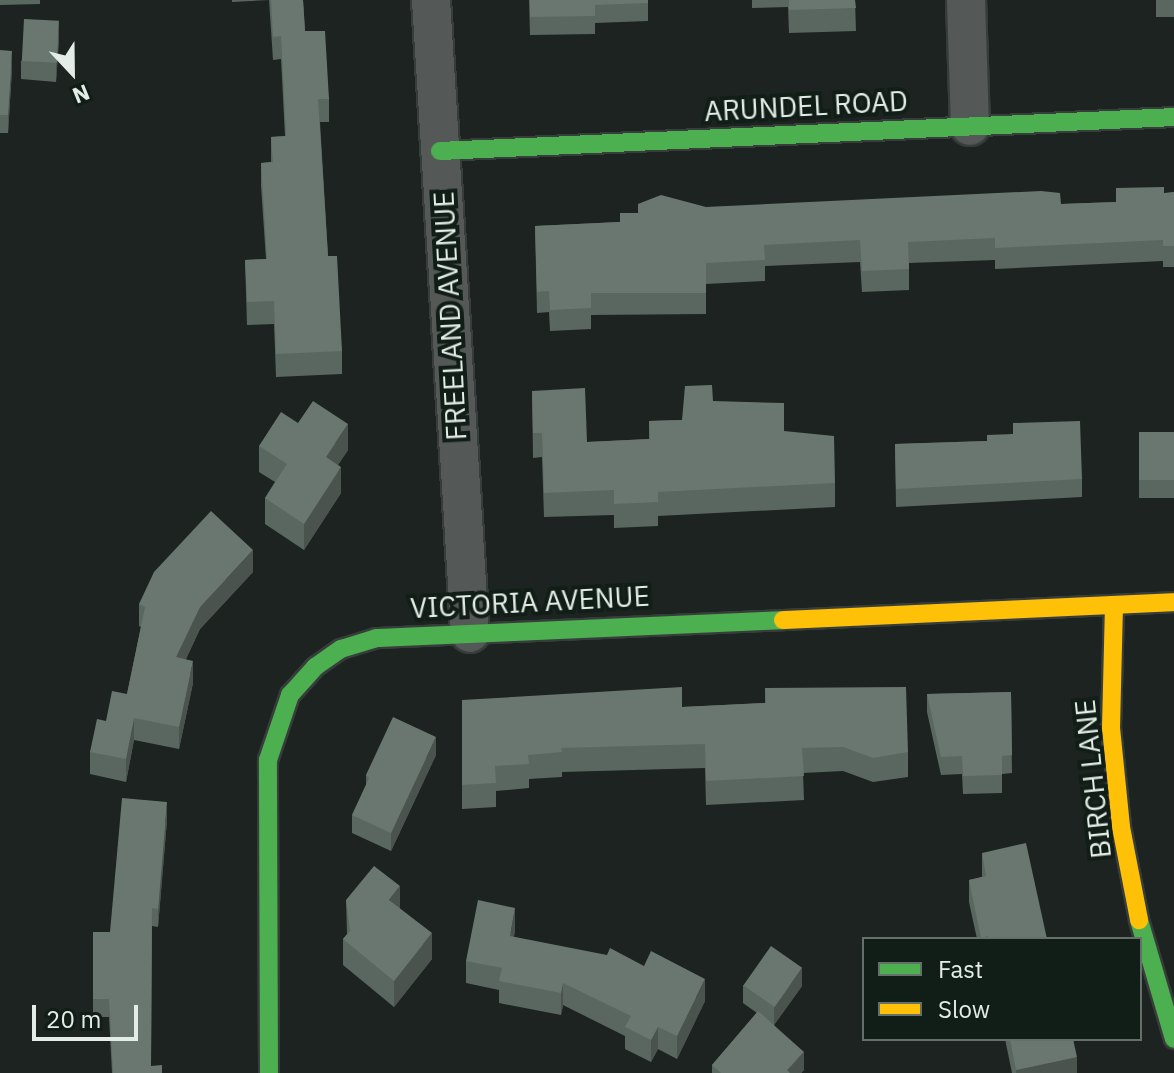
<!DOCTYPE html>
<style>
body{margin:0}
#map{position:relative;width:1174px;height:1073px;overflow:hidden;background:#1d2320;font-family:"IBM Plex Sans",sans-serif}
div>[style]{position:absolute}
.roads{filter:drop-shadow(2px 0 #373d3a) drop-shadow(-2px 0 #373d3a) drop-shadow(0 2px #373d3a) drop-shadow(0 -2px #373d3a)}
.street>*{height:38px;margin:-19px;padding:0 19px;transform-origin:19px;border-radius:19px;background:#545856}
.fast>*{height:18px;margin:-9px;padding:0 9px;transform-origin:9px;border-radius:9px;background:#4caf50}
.slow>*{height:18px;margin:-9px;padding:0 9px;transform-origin:9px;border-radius:9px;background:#ffc107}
.wall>*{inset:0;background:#5a6660;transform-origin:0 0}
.shaded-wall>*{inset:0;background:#4a534e}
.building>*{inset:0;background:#697770;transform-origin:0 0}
span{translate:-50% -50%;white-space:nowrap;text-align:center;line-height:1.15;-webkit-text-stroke:8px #111d17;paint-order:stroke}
.street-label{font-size:28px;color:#e4ece8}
.legend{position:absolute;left:862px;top:937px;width:280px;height:104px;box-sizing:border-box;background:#111d17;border:2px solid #65706b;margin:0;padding:10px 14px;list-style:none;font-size:24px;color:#e4ece8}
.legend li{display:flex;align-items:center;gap:16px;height:40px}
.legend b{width:40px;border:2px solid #65706b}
.north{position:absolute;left:32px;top:32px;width:80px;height:80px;-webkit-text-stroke:6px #111d17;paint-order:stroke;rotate:158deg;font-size:22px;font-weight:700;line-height:32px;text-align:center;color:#e4ece8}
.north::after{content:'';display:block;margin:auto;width:28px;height:36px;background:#e4ece8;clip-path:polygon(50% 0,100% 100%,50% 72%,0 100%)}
.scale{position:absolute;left:32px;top:1005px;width:106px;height:36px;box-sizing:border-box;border:4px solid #e4ece8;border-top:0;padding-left:10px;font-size:24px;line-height:28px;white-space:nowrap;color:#e4ece8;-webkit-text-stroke:6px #111d17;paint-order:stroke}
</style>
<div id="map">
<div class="roads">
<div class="street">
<div style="left:431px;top:0;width:634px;rotate:86.47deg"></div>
<div style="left:966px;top:0;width:126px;rotate:88.2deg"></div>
</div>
<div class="fast">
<div style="left:440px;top:151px;width:735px;rotate:-2.65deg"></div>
<div style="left:1139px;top:920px;width:124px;rotate:73.6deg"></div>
<div style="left:269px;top:1073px;width:313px;rotate:-90.2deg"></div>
<div style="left:268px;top:760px;width:69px;rotate:-71.3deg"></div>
<div style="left:290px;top:695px;width:38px;rotate:-48deg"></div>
<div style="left:315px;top:667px;width:32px;rotate:-35deg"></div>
<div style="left:341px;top:649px;width:37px;rotate:-17deg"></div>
<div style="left:376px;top:638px;width:407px;rotate:-2.5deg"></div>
</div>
<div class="slow">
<div style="left:1114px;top:605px;width:123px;rotate:91.4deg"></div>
<div style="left:1111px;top:728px;width:100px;rotate:84.2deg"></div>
<div style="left:1121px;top:827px;width:95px;rotate:79deg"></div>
<div style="left:783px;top:620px;width:391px;rotate:-2.6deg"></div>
</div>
</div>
<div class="wall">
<div style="clip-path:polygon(0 0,40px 0,40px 4px,0 5px)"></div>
<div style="clip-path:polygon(232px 0,303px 0,305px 31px,329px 99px,329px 122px,320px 122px,328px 256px,342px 351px,342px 374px,276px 377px,274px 324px,247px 325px,245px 260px,266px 259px,261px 186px,261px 163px,271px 162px,271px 137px,285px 136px,281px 59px,273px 60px,269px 0,232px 2px)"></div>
<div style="clip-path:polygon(529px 0,648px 0,648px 21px,595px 23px,595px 34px,530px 35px)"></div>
<div style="clip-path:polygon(752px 0,855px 0,856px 31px,789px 33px,788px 7px,752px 8px)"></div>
<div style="left:1156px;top:0;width:18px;height:17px"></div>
<div style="clip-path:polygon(59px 39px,56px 82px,21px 79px,21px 61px)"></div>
<div style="clip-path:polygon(0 50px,12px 69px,8px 133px,0 133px)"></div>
<div style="clip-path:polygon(1174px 192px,1174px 267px,1163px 267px,1163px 261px,995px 269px,995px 260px,909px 263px,909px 290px,862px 292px,860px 262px,765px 266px,765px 281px,706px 284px,706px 314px,591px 315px,591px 329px,550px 331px,549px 312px,537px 313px,535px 226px,620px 222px,638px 213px,706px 207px,1061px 204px,1116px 202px)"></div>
<div style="clip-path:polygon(532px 391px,587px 442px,649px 439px,649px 421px,682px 420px,713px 401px,784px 431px,835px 483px,835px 507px,658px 516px,658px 526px,614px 528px,614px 515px,544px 517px,542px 457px,533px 458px)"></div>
<div style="clip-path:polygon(298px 423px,348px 450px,338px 465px,341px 493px,304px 550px,265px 524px,265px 498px,275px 482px,259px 472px,259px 446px)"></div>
<div style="left:1174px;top:432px;width:66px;height:35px;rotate:90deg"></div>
<div style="clip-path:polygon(1013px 434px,1082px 479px,1082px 497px,896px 507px,895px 444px,987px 441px)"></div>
<div style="clip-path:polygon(253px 572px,200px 629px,186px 659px,193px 683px,179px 749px,134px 740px,126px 782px,90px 774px,90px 752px,106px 721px,127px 694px,141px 627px,139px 626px,139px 604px)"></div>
<div style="clip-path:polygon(765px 688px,908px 752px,908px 777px,873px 782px,843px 771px,803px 773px,804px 800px,706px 805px,705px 768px,562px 772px,562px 777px,529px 779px,529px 788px,496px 791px,496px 807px,462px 809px,462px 700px,682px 707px,765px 703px)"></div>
<div style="clip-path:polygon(1011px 692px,1012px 773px,1002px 774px,1002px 793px,963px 794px,962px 774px,941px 775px,927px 712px,927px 694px)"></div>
<div style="clip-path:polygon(436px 755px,391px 851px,352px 833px,352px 815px,366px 786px,366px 775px)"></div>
<div style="clip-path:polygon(167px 820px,158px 927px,152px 926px,151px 1066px,162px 1073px,112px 1073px,109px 1017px,93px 1017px,93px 932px,110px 932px)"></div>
<div style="clip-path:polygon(982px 853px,1047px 939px,977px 939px,969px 902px,969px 880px,982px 877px)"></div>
<div style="clip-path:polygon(346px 900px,400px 909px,432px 959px,394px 1007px,343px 965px,343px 939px,347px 934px)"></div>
<div style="clip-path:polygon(515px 930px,514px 937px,705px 1001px,677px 1059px,658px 1049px,651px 1062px,625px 1049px,625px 1036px,563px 1005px,561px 1015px,499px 1003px,499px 990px,466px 983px,466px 961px)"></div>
<div style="clip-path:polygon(743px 985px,802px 986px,774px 1025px,804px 1070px,801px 1073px,712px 1073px,712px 1065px,757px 1013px,743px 1003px)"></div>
<div style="clip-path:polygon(1005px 1039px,1073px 1039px,1077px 1073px,1012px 1073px)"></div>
</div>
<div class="shaded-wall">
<div style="clip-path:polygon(59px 21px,59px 39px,56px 82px,56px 64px)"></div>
<div style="clip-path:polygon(12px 51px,12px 69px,8px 133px,8px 115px)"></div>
<div style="clip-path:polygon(348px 424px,348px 450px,326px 483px,326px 457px)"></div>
<div style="clip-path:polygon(341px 467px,341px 493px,304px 550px,304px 524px)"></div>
<div style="clip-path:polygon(253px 550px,253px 572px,200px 629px,176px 680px,176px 657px,200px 607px)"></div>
<div style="clip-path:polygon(193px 661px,193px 683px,179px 749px,179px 727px)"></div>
<div style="clip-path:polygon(134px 718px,134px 740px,126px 782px,126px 759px)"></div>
<div style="clip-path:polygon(436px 737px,436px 755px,391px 851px,391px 833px)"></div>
<div style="clip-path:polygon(167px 802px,167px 820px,158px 927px,158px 909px)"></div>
<div style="clip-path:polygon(400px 886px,400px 912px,389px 900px)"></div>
<div style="clip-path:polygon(515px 908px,515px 930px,510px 958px,510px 936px)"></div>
<div style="clip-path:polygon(432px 933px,432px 959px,394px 1007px,394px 981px)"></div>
<div style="clip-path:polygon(802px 968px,802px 986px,774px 1025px,774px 1007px)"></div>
<div style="clip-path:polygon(705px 979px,705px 1001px,677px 1059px,677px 1036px)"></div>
<div style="clip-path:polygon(563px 983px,563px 1005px,561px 1015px,561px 993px)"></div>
<div style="clip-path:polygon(658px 1027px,658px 1049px,651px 1062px,651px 1040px)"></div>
<div style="clip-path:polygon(804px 1052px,804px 1070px,801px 1073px,787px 1073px,787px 1070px)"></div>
<div style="clip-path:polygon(1077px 1057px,1077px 1073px,1016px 1073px,1016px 1070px)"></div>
</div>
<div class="building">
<div style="clip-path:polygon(271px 0,303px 0,305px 31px,325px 31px,329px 99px,318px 99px,328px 256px,337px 256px,342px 351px,276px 354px,274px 301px,247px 302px,245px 260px,267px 259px,261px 163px,273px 162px,271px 137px,286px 136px,281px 36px,273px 37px)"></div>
<div style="clip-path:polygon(530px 0,648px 0,648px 3px,595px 5px,595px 16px,530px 17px)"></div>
<div style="clip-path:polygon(789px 0,855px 0,856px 8px,789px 10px)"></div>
<div style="left:24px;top:19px;width:35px;height:42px;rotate:3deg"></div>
<div style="clip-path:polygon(0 50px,12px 51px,8px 115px,0 115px)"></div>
<div style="clip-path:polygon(1164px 187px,1164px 193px,1174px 192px,1174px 246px,1163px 246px,1163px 240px,995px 248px,995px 238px,908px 242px,909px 269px,862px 271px,860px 240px,764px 245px,765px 260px,706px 263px,706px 293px,591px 293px,591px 308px,550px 310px,549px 291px,537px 292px,535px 226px,620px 222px,620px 213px,638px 213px,638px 204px,661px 195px,706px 207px,1041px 191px,1060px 193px,1061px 204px,1116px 202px,1116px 188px)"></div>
<div style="clip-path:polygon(712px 385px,713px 401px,784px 403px,784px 431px,834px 436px,835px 483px,658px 492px,658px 502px,614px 504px,614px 490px,544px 493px,542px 433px,533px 433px,532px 391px,585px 388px,587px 442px,650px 439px,649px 421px,682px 420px,685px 386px)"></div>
<div style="clip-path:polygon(313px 401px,348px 424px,326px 457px,341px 467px,304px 524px,265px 498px,287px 464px,259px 446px,281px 412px,298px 423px)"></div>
<div style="clip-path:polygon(1080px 421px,1082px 479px,896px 489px,895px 444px,987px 441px,987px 435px,1013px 434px,1013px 423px)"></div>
<div style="left:1174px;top:432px;width:48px;height:35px;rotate:90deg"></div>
<div style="clip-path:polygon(211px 511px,253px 550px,200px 607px,176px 657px,193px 661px,179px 727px,134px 718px,126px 759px,90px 752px,97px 719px,106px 721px,112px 691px,127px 694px,145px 607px,139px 604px,154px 572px)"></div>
<div style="clip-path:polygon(682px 687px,682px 707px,766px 703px,765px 688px,906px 687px,908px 752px,873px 758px,843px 747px,802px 748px,804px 776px,706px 781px,705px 744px,561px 748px,562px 752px,528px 755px,529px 764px,495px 766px,496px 783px,462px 785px,462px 700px)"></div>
<div style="clip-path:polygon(1011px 692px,1012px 755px,1002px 756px,1002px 775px,963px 776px,962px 756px,941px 757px,927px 694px)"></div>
<div style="clip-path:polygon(393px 717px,436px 737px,391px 833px,352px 815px,369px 778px,366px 775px)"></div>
<div style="clip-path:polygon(122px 798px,167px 802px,158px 909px,152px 908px,151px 1066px,162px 1065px,162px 1073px,113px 1073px,109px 999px,93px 999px,93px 932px,110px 932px)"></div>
<div style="clip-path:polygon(1026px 843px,1047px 939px,989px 939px,988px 936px,981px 938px,969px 880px,986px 876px,982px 853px)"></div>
<div style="clip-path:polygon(374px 866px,400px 886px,389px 900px,432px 933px,394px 981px,343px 939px,350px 931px,346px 900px)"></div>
<div style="clip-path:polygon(478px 900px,515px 908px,510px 936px,607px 955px,610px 948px,644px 966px,651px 951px,705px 979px,677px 1036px,658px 1027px,651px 1040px,625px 1027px,631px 1016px,563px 983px,561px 993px,499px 981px,502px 968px,466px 961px)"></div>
<div style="left:771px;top:946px;width:38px;height:48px;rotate:35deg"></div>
<div style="clip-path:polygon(758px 1011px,804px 1052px,787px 1070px,790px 1073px,721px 1073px,712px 1065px)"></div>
<div style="clip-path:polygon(1010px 1039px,1073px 1039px,1077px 1057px,1016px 1070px)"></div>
</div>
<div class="street-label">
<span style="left:806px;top:106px;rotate:-3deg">ARUNDEL ROAD</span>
<span style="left:450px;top:316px;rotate:-93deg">FREELAND AVENUE</span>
<span style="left:530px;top:602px;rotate:-3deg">VICTORIA AVENUE</span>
<span style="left:1093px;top:779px;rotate:-96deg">BIRCH LANE</span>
</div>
<ul class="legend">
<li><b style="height:10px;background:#4caf50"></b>Fast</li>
<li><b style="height:10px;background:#ffc107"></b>Slow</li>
</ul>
<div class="north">N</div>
<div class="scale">20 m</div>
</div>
